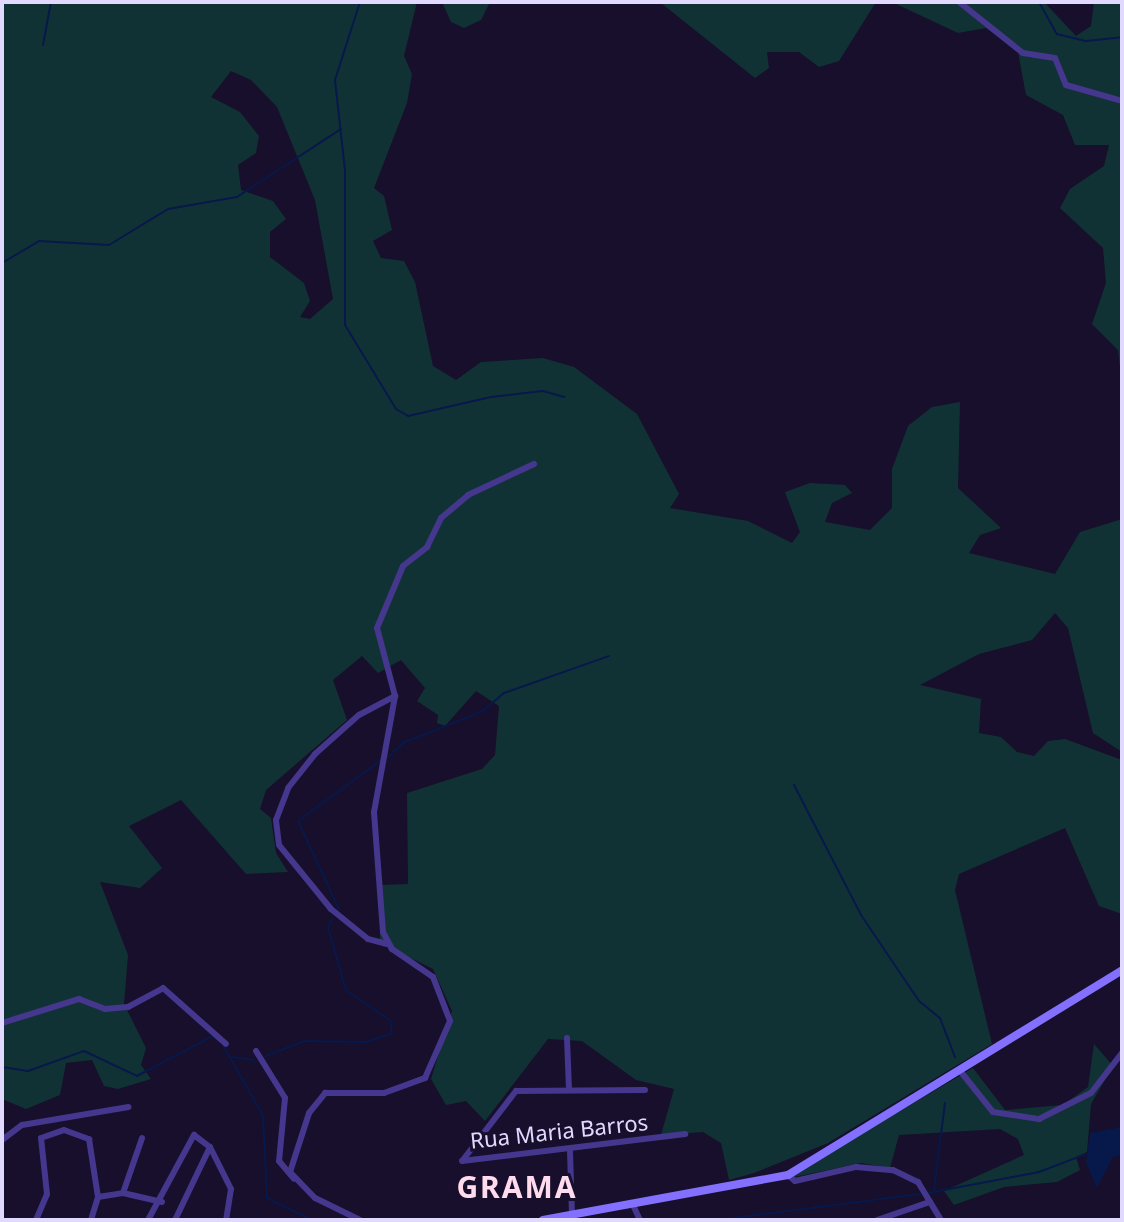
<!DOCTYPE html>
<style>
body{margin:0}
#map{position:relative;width:1124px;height:1222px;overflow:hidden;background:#170f2b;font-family:"Noto Sans",sans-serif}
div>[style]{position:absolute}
.green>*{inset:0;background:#113235}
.water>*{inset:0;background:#07184b}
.stream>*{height:2px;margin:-1px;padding:0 1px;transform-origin:1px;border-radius:1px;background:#07184b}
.street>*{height:6px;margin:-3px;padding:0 3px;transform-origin:3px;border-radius:3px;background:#44378d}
.secondary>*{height:8px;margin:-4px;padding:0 4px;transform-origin:4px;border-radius:4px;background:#8470ff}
span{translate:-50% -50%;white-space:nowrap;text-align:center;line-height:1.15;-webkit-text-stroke:6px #170f2b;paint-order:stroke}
.street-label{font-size:22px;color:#e2d9ff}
.district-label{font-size:30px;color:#ffdbed;font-weight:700;letter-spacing:2px}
.frame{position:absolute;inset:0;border:4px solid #e2d9ff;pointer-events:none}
</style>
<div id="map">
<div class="green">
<div style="clip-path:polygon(evenodd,2px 2px,417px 2px,404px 56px,412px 74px,407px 103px,374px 188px,384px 196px,392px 230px,373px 241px,381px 258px,404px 261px,415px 282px,433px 366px,456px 380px,481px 362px,543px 358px,574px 367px,637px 414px,679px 494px,670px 508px,748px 521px,792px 543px,800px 532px,785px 492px,810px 483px,845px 485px,852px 493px,832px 503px,825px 522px,870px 530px,892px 508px,892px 469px,908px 426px,932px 407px,960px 402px,958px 488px,1001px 528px,980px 535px,969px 553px,1055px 574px,1080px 532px,1122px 519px,1122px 752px,1093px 733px,1068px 628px,1055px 613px,1032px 640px,979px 654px,920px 685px,981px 699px,979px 733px,1001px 737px,1017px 752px,1034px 756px,1048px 741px,1065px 739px,1122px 760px,1122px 914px,1099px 906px,1065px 828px,959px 874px,955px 890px,992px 1044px,828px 1143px,754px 1173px,729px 1180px,721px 1143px,703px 1132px,661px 1135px,674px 1089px,636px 1080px,582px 1041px,548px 1039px,485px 1121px,466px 1101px,446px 1105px,431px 1079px,452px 1011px,433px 969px,380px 943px,380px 885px,408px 884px,407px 793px,482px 769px,495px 755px,499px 706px,476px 691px,445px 726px,437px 723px,438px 715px,417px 701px,425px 688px,401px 660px,378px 673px,362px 656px,333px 680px,347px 720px,266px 790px,260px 809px,271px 818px,276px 853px,288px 872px,246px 874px,181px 800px,129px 826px,162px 868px,140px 888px,100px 882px,128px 955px,124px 1004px,146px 1048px,141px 1065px,151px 1079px,118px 1089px,104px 1086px,92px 1060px,66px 1063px,60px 1095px,26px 1109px,2px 1099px,2px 2px,231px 71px,251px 80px,277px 107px,315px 200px,333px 299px,310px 319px,300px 317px,310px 301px,304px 283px,270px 257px,270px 232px,286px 219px,273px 201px,241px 190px,238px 165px,256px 153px,259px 136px,240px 112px,211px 97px,231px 71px)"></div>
<div style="clip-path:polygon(442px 2px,490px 2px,481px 20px,464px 28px,451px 22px)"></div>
<div style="clip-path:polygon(876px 2px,839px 61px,819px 67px,799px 52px,767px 52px,769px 68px,755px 78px,661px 3px)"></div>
<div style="clip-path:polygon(892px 2px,1044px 2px,1076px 36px,1091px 26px,1094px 2px,1122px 2px,1122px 385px,1118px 350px,1092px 324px,1106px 283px,1103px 248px,1060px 208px,1070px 189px,1104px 166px,1109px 145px,1075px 145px,1063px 115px,1026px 95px,1018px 52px,986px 28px,958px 33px)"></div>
<div style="clip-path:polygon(1094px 1044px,1113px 1066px,1091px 1104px,1087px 1152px,1076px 1157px,1080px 1170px,1057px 1182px,1004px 1187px,954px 1205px,944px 1191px,1024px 1155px,1018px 1139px,1000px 1129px,899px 1135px,890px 1168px,861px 1163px,785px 1179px,973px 1068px,1005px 1110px,1063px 1105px,1088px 1087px)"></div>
</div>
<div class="water">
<div style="clip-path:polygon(1122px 1127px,1122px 1155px,1113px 1157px,1097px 1188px,1086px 1163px,1090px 1133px)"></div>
</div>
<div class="stream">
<div style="left:360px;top:2px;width:82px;rotate:107.8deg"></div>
<div style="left:335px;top:80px;width:92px;rotate:83.7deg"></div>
<div style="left:345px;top:171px;width:154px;rotate:90deg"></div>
<div style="left:345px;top:325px;width:98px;rotate:58.7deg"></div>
<div style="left:396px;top:409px;width:14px;rotate:30deg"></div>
<div style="left:408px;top:416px;width:85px;rotate:-12.9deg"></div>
<div style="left:491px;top:397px;width:52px;rotate:-6.6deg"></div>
<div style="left:543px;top:391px;width:22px;rotate:16deg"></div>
<div style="left:1039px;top:2px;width:37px;rotate:61deg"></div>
<div style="left:1057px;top:34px;width:30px;rotate:14deg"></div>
<div style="left:1086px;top:41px;width:36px;rotate:-6deg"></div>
<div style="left:43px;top:45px;width:44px;rotate:-79.5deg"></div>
<div style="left:2px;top:263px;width:43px;rotate:-30.7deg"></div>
<div style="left:39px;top:241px;width:70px;rotate:3.3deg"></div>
<div style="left:109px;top:245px;width:69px;rotate:-31.4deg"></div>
<div style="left:168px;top:209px;width:70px;rotate:-9.9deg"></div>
<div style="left:237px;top:197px;width:124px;rotate:-33.2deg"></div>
<div style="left:388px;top:757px;width:21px;rotate:-43deg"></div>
<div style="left:403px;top:743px;width:86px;rotate:-21.8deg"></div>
<div style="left:483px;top:711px;width:28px;rotate:-41deg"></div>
<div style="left:504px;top:693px;width:111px;rotate:-19.4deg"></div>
<div style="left:794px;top:785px;width:146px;rotate:62.7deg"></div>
<div style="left:861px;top:915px;width:104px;rotate:56deg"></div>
<div style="left:919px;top:1001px;width:27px;rotate:39deg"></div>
<div style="left:940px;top:1018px;width:42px;rotate:69deg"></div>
<div style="left:339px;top:909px;width:97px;rotate:-115deg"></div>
<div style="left:298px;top:821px;width:102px;rotate:-36.2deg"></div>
<div style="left:223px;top:1045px;width:81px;rotate:60.6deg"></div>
<div style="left:263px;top:1116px;width:82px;rotate:87.2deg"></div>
<div style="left:267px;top:1198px;width:50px;rotate:26.1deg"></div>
<div style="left:266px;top:1056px;width:41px;rotate:-21.5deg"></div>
<div style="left:304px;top:1041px;width:62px;rotate:0.9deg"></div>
<div style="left:366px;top:1042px;width:26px;rotate:-18deg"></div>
<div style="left:391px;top:1034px;width:12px;rotate:-85deg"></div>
<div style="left:392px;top:1022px;width:56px;rotate:-145.2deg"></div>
<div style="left:346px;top:990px;width:65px;rotate:-106.2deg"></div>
<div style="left:328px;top:928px;width:10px;rotate:-66deg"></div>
<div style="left:233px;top:1057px;width:21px;rotate:8deg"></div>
<div style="left:2px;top:1067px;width:26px;rotate:9deg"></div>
<div style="left:28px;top:1071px;width:59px;rotate:-19.7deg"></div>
<div style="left:84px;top:1051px;width:59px;rotate:25.3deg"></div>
<div style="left:137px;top:1076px;width:86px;rotate:-27.8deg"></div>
<div style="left:934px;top:1191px;width:89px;rotate:-82.9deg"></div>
<div style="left:928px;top:1193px;width:113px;rotate:-10.7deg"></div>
<div style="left:1039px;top:1172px;width:50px;rotate:-21deg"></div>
<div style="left:718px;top:1220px;width:204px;rotate:-7.3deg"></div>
</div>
<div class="street">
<div style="left:959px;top:2px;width:82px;rotate:38.6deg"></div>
<div style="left:1023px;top:53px;width:32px;rotate:9deg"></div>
<div style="left:1055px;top:58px;width:29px;rotate:68deg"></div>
<div style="left:1066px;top:85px;width:58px;rotate:15.9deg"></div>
<div style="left:387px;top:944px;width:20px;rotate:-165deg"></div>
<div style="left:368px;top:939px;width:48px;rotate:-141deg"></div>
<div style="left:331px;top:909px;width:82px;rotate:-129.1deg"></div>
<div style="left:279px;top:845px;width:25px;rotate:-97deg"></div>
<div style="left:276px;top:820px;width:34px;rotate:-69deg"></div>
<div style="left:288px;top:788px;width:43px;rotate:-51.5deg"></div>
<div style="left:315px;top:754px;width:59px;rotate:-41.6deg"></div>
<div style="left:359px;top:715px;width:41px;rotate:-27.8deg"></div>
<div style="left:2px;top:1023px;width:81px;rotate:-17.3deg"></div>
<div style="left:79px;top:999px;width:28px;rotate:21deg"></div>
<div style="left:105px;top:1009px;width:23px;rotate:-5deg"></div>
<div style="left:128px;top:1007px;width:40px;rotate:-28deg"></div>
<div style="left:163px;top:988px;width:84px;rotate:41.6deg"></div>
<div style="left:567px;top:1038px;width:51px;rotate:87.8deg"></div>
<div style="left:256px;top:1051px;width:55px;rotate:58.3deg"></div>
<div style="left:285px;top:1098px;width:63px;rotate:95.4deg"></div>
<div style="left:279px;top:1161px;width:23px;rotate:50deg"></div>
<div style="left:961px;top:1072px;width:51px;rotate:51.3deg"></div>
<div style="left:993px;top:1112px;width:47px;rotate:8.7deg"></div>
<div style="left:1039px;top:1119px;width:58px;rotate:-26.6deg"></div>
<div style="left:1091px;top:1093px;width:51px;rotate:-52.2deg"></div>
<div style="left:645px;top:1090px;width:129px;rotate:179.6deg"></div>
<div style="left:516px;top:1091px;width:88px;rotate:127.6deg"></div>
<div style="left:462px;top:1161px;width:225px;rotate:-6.9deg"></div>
<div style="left:2px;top:1140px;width:25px;rotate:-37deg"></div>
<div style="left:22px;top:1125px;width:108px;rotate:-9.6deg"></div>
<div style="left:570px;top:1151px;width:63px;rotate:88.2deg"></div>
<div style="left:788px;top:1175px;width:9px;rotate:41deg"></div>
<div style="left:795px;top:1181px;width:63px;rotate:-12.9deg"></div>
<div style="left:856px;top:1167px;width:37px;rotate:5deg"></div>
<div style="left:893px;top:1170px;width:28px;rotate:26deg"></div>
<div style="left:918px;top:1182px;width:44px;rotate:58.8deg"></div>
<div style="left:123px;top:1193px;width:58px;rotate:-70.9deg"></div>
<div style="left:98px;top:1197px;width:25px;rotate:-9deg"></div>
<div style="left:123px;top:1193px;width:40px;rotate:13deg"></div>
<div style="left:633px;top:1205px;width:17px;rotate:65deg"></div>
<div style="left:36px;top:1220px;width:28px;rotate:-67deg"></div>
<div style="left:47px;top:1194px;width:56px;rotate:-96.1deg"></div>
<div style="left:41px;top:1138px;width:24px;rotate:-19deg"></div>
<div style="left:64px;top:1130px;width:27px;rotate:20deg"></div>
<div style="left:89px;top:1139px;width:59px;rotate:81.2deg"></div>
<div style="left:98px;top:1197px;width:24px;rotate:107deg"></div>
<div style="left:148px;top:1220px;width:97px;rotate:-61.6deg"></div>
<div style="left:194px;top:1135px;width:20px;rotate:37deg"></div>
<div style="left:210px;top:1147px;width:47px;rotate:63.4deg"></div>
<div style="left:231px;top:1189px;width:31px;rotate:99deg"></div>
<div style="left:175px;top:1220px;width:81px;rotate:-64.4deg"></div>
<div style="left:360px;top:1220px;width:50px;rotate:-153.9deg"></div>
<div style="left:315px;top:1198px;width:36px;rotate:-134deg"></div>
<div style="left:290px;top:1172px;width:62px;rotate:-72.1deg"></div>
<div style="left:309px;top:1113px;width:26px;rotate:-51deg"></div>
<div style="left:325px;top:1093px;width:59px"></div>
<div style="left:384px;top:1093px;width:44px;rotate:-20.1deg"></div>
<div style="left:425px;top:1078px;width:62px;rotate:-66.3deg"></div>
<div style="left:450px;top:1021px;width:47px;rotate:-111.1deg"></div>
<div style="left:433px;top:977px;width:50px;rotate:-145.7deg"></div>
<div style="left:392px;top:949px;width:19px;rotate:-118deg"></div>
<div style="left:383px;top:932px;width:120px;rotate:-94.3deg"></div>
<div style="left:374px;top:812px;width:118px;rotate:-79.7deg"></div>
<div style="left:395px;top:696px;width:70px;rotate:-104.8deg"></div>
<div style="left:377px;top:628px;width:67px;rotate:-67.2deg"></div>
<div style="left:403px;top:566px;width:31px;rotate:-38deg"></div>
<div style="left:427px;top:547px;width:32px;rotate:-64deg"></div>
<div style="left:441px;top:518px;width:35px;rotate:-40deg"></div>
<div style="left:468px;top:495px;width:73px;rotate:-25.2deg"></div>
<div style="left:877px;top:1220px;width:56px;rotate:-18.8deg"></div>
</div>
<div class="secondary">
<div style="left:543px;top:1220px;width:249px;rotate:-10.4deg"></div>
<div style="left:788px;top:1175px;width:392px;rotate:-31.5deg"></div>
</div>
<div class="street-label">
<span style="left:559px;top:1131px;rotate:-6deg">Rua Maria Barros</span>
</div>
<div class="district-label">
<span style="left:517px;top:1187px">GRAMA</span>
</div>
<div class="frame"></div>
</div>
